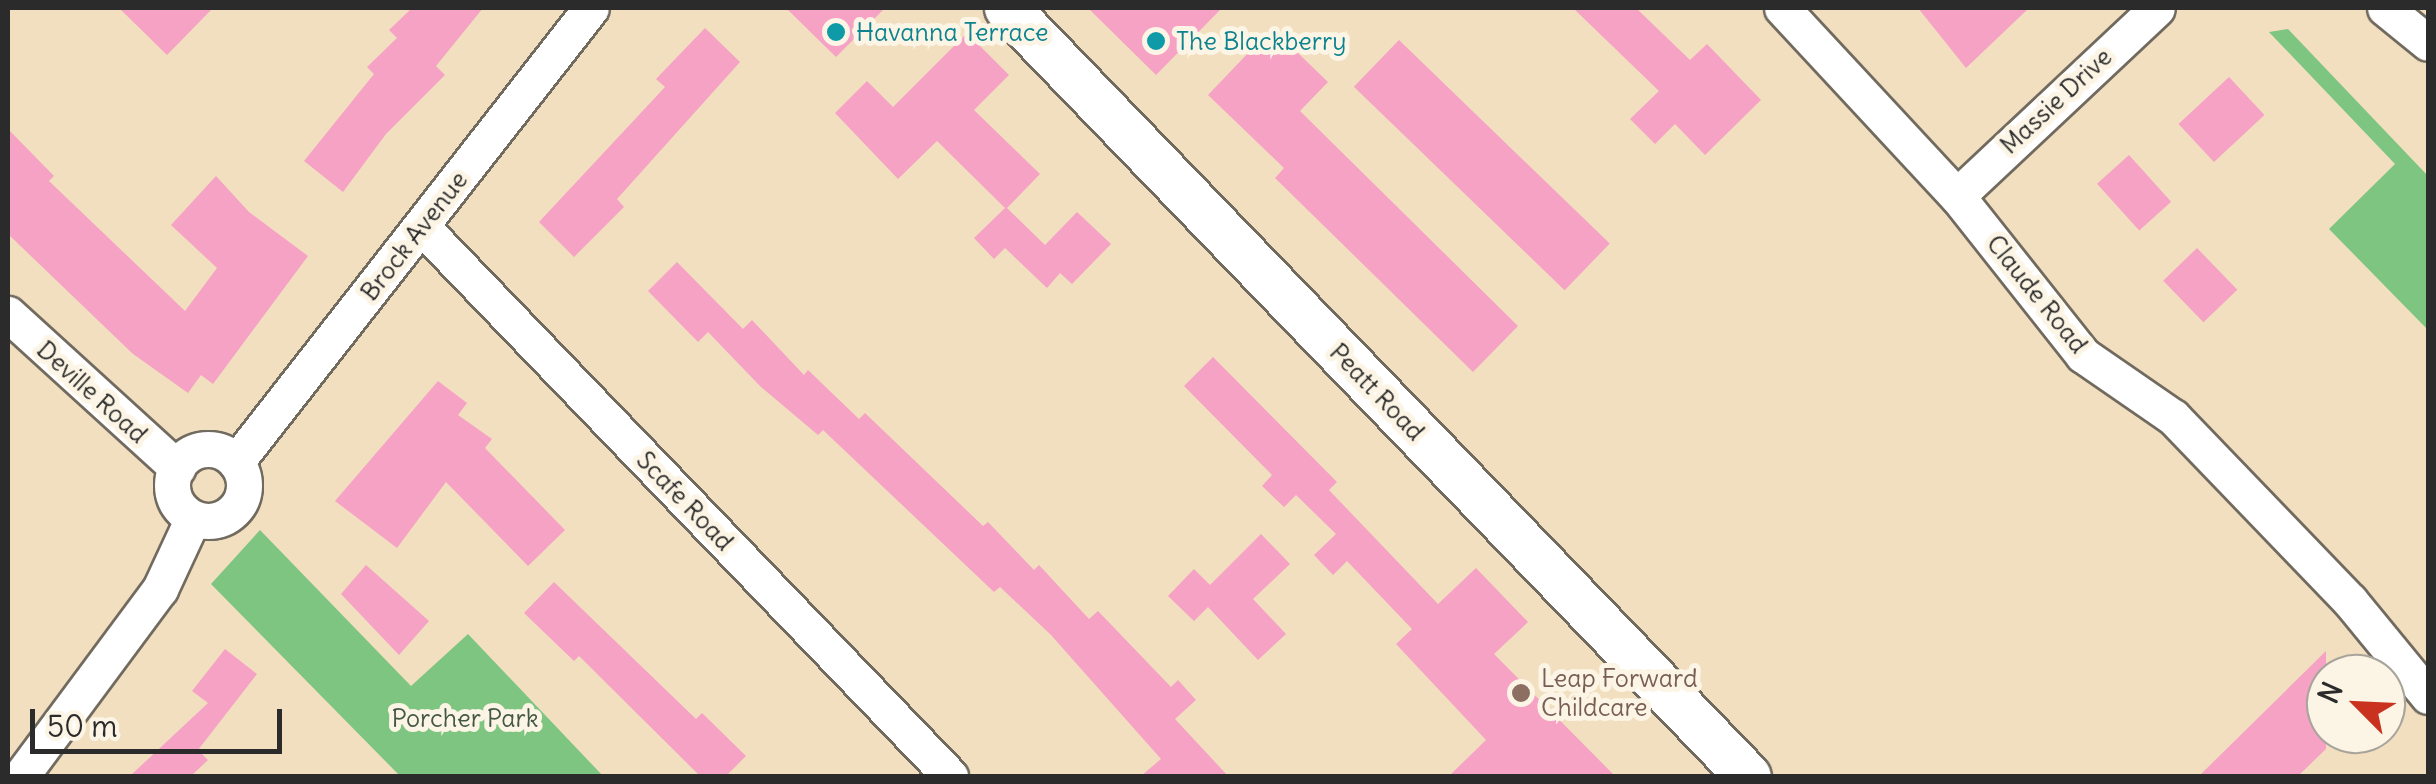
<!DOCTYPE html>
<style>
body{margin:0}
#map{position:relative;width:2436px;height:784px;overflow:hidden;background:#f2dfc0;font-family:Delius,sans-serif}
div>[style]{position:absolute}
.green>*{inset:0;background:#7ec581}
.building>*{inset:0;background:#f5a2c5;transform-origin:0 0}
.roads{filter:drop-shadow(2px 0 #716a5f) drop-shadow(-2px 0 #716a5f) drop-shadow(0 2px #716a5f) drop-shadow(0 -2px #716a5f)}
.minor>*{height:35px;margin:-17.5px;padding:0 17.5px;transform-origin:17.5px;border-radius:17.5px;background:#fff}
.minor>.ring{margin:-17.5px;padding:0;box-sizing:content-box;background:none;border:35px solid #fff;border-radius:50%}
.tertiary>*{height:45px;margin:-22.5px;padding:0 22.5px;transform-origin:22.5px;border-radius:22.5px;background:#fff}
.dots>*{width:28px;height:28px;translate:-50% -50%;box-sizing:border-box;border:5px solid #fcf5e5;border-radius:50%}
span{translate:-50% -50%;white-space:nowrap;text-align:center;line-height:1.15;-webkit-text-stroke:10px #fcf5e5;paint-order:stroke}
.culture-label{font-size:25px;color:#0d838f}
.left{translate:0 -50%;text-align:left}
.street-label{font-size:25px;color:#2b2b2b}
.education-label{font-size:25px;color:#785e54}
.park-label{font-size:25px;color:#445945}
.frame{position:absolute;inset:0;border:10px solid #2b2b2b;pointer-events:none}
.north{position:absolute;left:2306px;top:654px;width:100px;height:100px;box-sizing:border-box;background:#fcf5e5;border:2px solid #a8a49b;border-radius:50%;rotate:294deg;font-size:28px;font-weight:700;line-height:40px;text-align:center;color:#2b2b2b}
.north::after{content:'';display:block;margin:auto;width:35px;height:45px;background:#c8321e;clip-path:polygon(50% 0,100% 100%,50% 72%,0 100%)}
.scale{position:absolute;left:30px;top:709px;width:252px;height:45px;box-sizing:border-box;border:5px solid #2b2b2b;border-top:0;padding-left:12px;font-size:30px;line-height:35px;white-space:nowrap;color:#2b2b2b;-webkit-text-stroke:8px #fcf5e5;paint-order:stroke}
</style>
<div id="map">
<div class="green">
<div style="clip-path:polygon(2288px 29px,2428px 176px,2428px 330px,2329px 229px,2395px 164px,2269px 32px)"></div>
<div style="clip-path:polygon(260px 530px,411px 686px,468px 634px,603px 776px,400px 776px,211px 584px)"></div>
</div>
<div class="building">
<div style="clip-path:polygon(119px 8px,213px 8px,167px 55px)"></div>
<div style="clip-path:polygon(412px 8px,483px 8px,436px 66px,445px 75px,386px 134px,343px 192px,304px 161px,374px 74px,367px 67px,397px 38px,389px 30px)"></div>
<div style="clip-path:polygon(786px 8px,885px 8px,836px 57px)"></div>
<div style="clip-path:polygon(1088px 8px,1222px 8px,1156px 75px)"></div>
<div style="clip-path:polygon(1573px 8px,1636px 8px,1690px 60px,1707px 44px,1761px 100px,1705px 155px,1675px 124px,1655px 144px,1630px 119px,1659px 91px)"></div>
<div style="clip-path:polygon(1918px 8px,2029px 8px,1966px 68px)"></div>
<div style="clip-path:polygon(705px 28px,740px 62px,617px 199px,624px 207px,574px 257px,539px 222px,665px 87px,656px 79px)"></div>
<div style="clip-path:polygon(1272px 28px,1328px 82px,1300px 111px,1518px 326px,1473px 372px,1275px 178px,1284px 168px,1208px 95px)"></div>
<div style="clip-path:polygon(967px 33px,1009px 75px,974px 110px,1040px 174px,1007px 208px,1045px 245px,1077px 212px,1111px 244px,1072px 284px,1060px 273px,1047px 288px,1005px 248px,994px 259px,974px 238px,1005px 208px,937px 141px,898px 179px,835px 113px,867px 81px,893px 107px)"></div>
<div style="left:1399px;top:40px;width:293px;height:65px;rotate:44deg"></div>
<div style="left:2229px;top:77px;width:52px;height:69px;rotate:47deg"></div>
<div style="clip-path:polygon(8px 129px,54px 176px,49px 181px,185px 311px,217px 268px,171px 225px,216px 176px,249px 212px,308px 256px,213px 384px,201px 375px,188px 393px,133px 354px,8px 234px)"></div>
<div style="left:2129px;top:155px;width:63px;height:43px;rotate:48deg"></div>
<div style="left:2197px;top:248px;width:58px;height:47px;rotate:46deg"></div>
<div style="clip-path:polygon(677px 262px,743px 329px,752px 320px,804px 375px,808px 370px,859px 419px,865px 413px,983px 526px,988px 522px,1034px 570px,1039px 565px,1089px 619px,1098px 611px,1171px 687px,1178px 680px,1196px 700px,1175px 719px,1228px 776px,1141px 776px,1161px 759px,1051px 635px,1000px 587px,994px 592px,823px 430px,818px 435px,761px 387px,708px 332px,698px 342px,648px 291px)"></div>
<div style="clip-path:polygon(1213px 357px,1337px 482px,1329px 490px,1438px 604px,1476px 568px,1528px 622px,1494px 654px,1615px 776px,1449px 776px,1486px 740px,1396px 644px,1412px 629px,1347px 561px,1333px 575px,1314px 555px,1336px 534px,1296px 495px,1284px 507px,1262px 486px,1272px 475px,1184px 386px)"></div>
<div style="clip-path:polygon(438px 381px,467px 403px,458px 415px,492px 439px,485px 448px,565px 530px,528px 566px,446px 482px,397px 548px,335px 501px)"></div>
<div style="clip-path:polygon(1261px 534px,1290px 564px,1253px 599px,1286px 634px,1258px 660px,1208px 607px,1194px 621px,1168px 596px,1194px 569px,1210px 585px)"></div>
<div style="clip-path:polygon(366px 565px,429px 621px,399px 655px,341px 594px)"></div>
<div style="clip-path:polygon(554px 582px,696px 719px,702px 713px,746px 756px,726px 776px,700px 776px,579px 656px,574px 661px,524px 613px)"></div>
<div style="clip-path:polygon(225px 649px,257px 674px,198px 750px,208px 760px,191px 776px,130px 776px,208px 703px,192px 691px)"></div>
<div style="clip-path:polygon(2326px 651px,2326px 749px,2298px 776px,2199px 776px)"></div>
</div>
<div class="roads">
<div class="minor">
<div style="left:1782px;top:8px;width:257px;rotate:47.1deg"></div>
<div style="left:1957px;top:196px;width:203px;rotate:51.6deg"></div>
<div style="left:2083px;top:355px;width:109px;rotate:34.6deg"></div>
<div style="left:2173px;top:417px;width:255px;rotate:46.1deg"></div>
<div style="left:2350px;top:601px;width:123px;rotate:50.6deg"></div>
<div style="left:2385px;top:8px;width:55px;rotate:39.1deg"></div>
<div style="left:1957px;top:196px;width:274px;rotate:-43.2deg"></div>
<div style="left:421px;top:226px;width:763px;rotate:46.11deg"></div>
<div style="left:8px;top:314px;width:229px;rotate:42.3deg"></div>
<div class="ring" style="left:172px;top:449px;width:37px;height:37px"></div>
<div style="left:236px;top:462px;width:576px;rotate:-51.98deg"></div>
<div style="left:21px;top:776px;width:233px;rotate:-53.4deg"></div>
<div style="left:160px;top:589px;width:78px;rotate:-65.1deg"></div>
</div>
<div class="tertiary">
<div style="left:1007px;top:8px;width:1067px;rotate:46.03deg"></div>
</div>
</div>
<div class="dots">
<div style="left:836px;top:32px;background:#0f9aa8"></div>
<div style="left:1156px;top:41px;background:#0f9aa8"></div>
<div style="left:1521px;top:693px;background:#8d6e63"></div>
</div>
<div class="culture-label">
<span class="left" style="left:856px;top:32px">Havanna Terrace</span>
<span class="left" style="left:1176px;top:41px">The Blackberry</span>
</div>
<div class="street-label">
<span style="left:2056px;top:101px;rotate:-43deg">Massie Drive</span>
<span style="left:414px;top:236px;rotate:-52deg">Brock Avenue</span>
<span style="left:2037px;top:294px;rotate:51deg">Claude Road</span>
<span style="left:92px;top:392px;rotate:42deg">Deville Road</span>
<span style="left:1377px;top:392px;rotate:46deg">Peatt Road</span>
<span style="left:685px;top:501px;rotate:46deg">Scafe Road</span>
</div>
<div class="education-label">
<span class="left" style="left:1541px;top:693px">Leap Forward<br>Childcare</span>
</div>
<div class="park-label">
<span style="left:465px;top:718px">Porcher Park</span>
</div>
<div class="frame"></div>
<div class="north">N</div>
<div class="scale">50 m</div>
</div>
